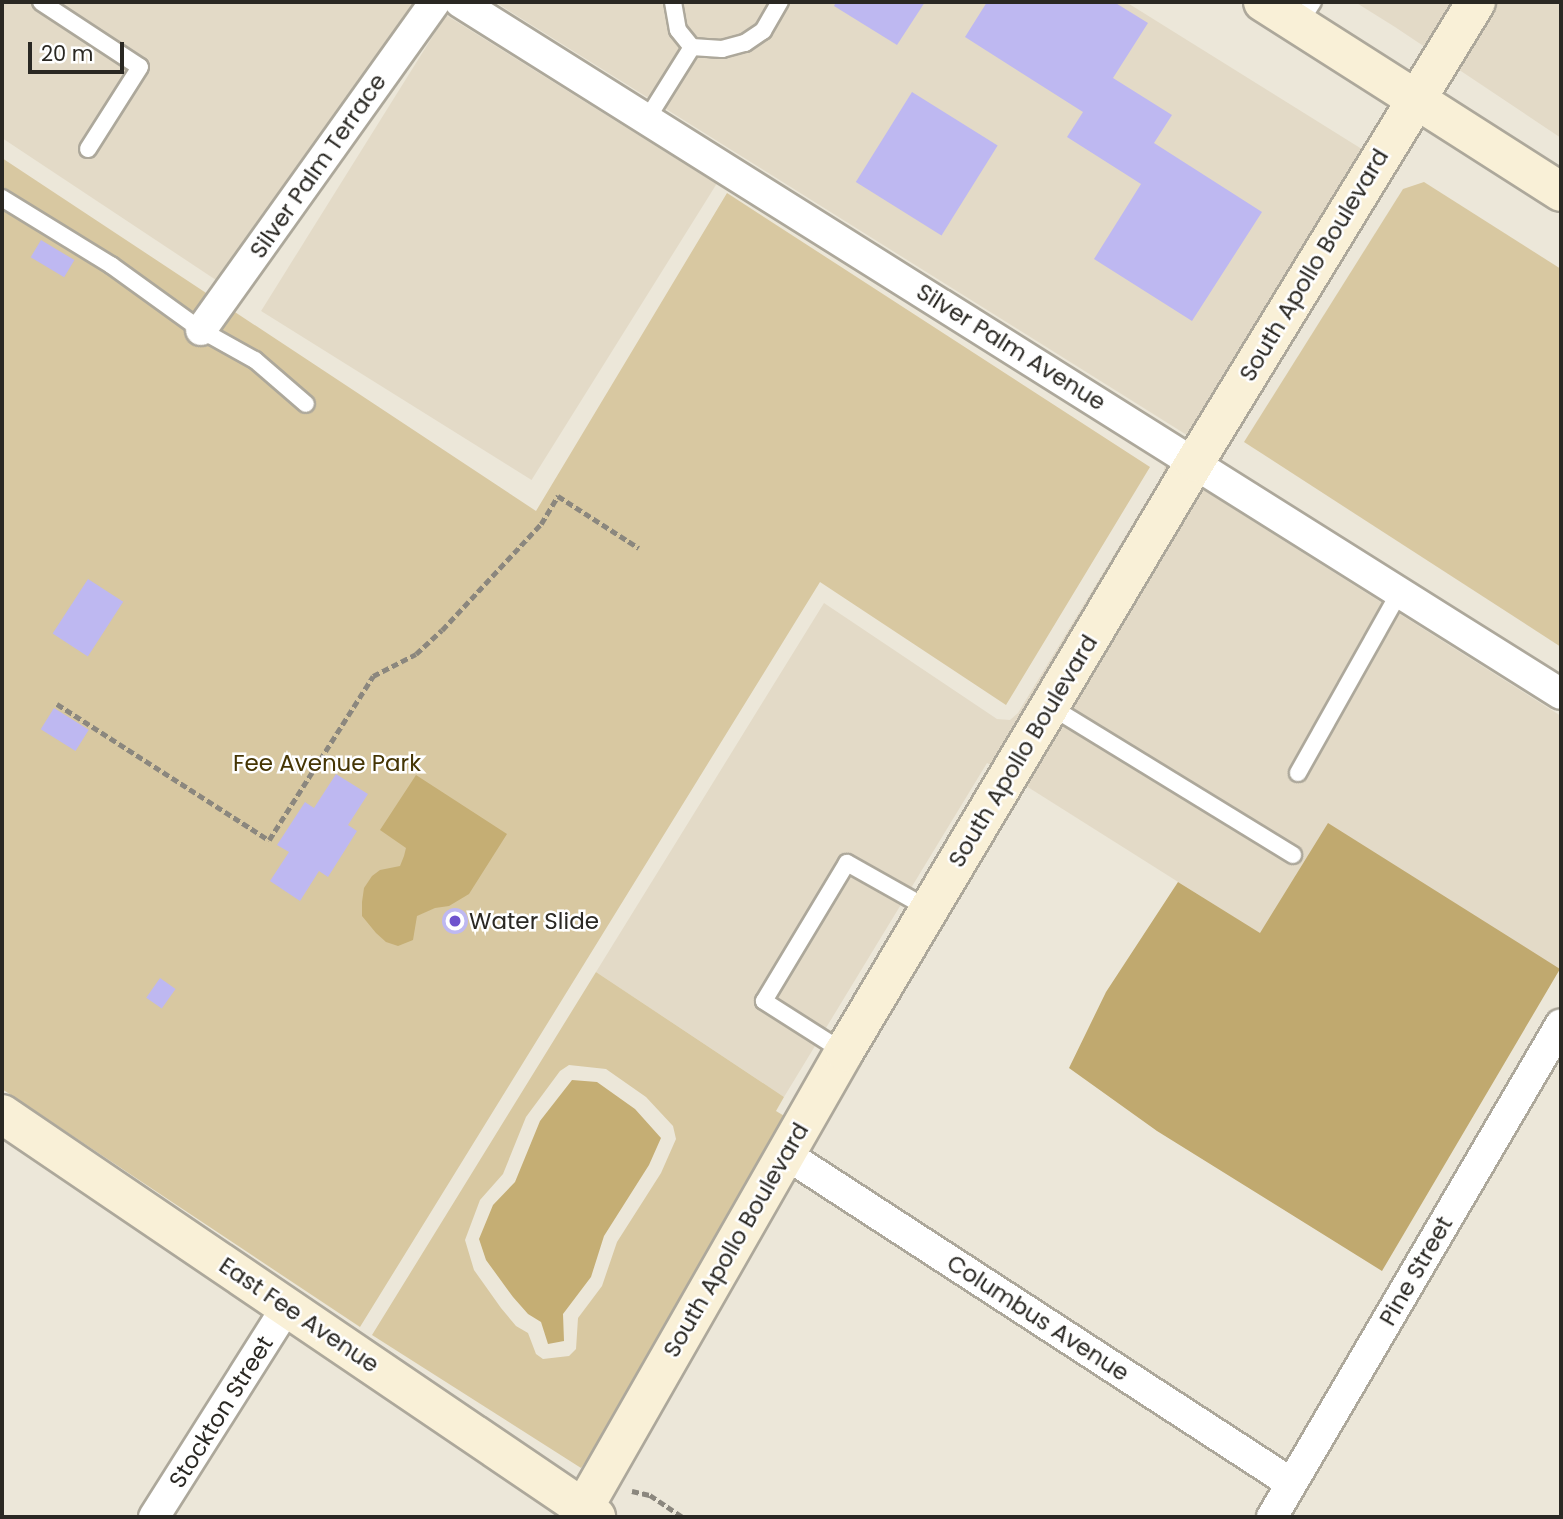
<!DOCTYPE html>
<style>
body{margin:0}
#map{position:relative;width:1563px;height:1519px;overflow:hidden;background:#ece7d9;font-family:Poppins,sans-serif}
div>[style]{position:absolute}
.built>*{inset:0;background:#e3dac7;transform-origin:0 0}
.green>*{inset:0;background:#d8c8a1}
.forest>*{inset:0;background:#c0a96f}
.water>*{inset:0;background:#c5ae74}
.building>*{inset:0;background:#beb8f1;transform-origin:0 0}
.round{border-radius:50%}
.path>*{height:4.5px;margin-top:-2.25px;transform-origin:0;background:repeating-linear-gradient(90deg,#8b877e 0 7px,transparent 0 10.5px)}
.roads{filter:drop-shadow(2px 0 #ada89b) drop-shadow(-2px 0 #ada89b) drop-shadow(0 2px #ada89b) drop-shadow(0 -2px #ada89b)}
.lane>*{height:16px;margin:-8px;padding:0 8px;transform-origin:8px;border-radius:8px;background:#fff}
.street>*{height:30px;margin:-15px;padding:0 15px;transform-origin:15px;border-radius:15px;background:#fff}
.secondary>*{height:38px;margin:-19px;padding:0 19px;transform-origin:19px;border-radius:19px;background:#f9f0d7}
.dots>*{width:19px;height:19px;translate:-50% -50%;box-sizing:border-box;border:4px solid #fff;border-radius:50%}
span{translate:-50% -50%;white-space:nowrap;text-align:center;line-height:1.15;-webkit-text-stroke:5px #fff;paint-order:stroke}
.street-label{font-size:23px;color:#2a2823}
.park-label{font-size:23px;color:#453504}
.poi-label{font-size:23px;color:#2a2823}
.left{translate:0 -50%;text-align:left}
.frame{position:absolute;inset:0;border:4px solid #2a2823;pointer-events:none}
.scale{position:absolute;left:28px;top:42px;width:96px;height:32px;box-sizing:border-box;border:4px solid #2a2823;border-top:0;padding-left:9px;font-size:21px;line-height:24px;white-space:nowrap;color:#2a2823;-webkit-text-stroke:5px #fff;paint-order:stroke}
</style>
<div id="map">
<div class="built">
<div style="clip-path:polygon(2px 2px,414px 2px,216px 280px,2px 138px)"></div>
<div style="clip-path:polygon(495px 2px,1126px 2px,1365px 151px,1190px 437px)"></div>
<div style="clip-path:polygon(1355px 2px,1561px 2px,1561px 138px,1395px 27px)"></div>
<div style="left:446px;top:15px;width:319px;height:349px;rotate:32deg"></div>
<div style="clip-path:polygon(1165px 465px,1171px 469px,995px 767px,987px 763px,784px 1097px,596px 972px,824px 603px,997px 719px,1010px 720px,1018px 713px,1163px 474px)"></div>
<div style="clip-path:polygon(1199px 487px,1561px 716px,1560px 969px,1259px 933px,1023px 784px)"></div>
</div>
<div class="green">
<div style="clip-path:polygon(2px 158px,536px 511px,727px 193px,1150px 467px,1006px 705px,820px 582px,360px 1327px,2px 1089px)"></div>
<div style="clip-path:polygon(1424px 182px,1561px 269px,1561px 647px,1244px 442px,1403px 189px)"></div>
<div style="clip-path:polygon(evenodd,596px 972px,784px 1097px,776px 1111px,786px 1117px,612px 1425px,581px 1468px,372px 1335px,596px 972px,569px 1065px,606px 1069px,646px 1097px,673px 1126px,676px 1139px,661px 1173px,617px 1242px,602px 1286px,578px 1318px,576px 1349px,569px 1356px,543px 1359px,536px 1354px,528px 1333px,516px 1326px,501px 1308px,474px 1270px,465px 1240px,480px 1200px,503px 1174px,526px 1117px,560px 1071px,569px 1065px)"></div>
</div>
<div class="forest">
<div style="clip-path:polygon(1328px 823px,1560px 969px,1382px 1271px,1157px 1131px,1069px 1068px,1106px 992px,1178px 882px,1260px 933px)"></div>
</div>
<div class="water">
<div style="clip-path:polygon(416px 775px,507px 834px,469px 894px,449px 906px,435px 908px,417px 916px,413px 940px,398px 946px,386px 942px,376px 933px,362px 916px,362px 902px,364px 888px,372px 876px,380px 870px,400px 866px,404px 856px,406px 848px,380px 830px)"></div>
<div style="clip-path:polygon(572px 1080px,597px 1082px,635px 1109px,661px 1138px,649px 1165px,604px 1236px,591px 1277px,563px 1314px,564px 1341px,548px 1344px,541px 1322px,528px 1314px,513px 1297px,486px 1260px,479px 1239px,493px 1205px,515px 1182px,540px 1121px)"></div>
</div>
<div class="building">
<div style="clip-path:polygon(836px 2px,925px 2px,897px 45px,834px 6px)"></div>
<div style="clip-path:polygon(987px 2px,1114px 2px,1148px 23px,1113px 78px,1172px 115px,1154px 143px,1262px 212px,1192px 321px,1094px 259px,1141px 184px,1067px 137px,1083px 112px,965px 37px)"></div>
<div style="left:912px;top:92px;width:101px;height:106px;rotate:32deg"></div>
<div style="left:41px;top:240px;width:39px;height:20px;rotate:31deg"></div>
<div style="left:88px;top:579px;width:42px;height:65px;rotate:33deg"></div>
<div style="left:54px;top:708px;width:41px;height:25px;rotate:32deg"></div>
<div style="clip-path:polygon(336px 774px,368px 794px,348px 825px,357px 831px,328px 877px,319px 871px,300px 901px,270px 881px,289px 852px,277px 845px,305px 802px,314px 808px)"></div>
<div class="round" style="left:442px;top:908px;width:26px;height:26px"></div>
<div style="left:160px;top:978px;width:19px;height:24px;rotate:35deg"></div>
</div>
<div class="path">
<div style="left:57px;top:704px;width:252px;rotate:32.7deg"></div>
<div style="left:269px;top:840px;width:194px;rotate:-57.6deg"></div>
<div style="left:373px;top:676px;width:48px;rotate:-27.1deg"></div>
<div style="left:416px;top:654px;width:35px;rotate:-43deg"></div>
<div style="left:442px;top:630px;width:145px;rotate:-47deg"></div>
<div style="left:541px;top:524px;width:33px;rotate:-59deg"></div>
<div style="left:558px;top:496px;width:96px;rotate:32.7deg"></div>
<div style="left:632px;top:1491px;width:18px;rotate:13deg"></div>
<div style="left:650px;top:1495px;width:40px;rotate:34deg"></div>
</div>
<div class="roads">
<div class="lane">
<div style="left:41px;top:2px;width:118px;rotate:33.3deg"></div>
<div style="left:140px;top:67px;width:97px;rotate:122.4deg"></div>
<div style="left:673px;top:2px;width:28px;rotate:80deg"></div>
<div style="left:678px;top:30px;width:22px;rotate:51deg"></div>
<div style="left:1299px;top:24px;width:26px;rotate:-58deg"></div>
<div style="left:647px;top:119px;width:85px;rotate:-58deg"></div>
<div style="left:692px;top:47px;width:30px;rotate:4deg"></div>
<div style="left:722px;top:49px;width:24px;rotate:-15deg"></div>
<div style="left:745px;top:43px;width:22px;rotate:-34deg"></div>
<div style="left:763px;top:31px;width:34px;rotate:-60deg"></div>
<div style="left:2px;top:198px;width:128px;rotate:31.6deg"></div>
<div style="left:111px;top:265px;width:111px;rotate:35.8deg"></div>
<div style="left:201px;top:330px;width:62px;rotate:29.1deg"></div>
<div style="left:255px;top:360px;width:67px;rotate:40.8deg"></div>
<div style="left:1050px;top:706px;width:285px;rotate:31.5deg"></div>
<div style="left:1298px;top:773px;width:209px;rotate:-60.7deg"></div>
<div style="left:844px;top:1052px;width:95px;rotate:-147.5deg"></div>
<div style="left:764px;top:1001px;width:161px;rotate:-59deg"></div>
<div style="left:847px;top:863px;width:94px;rotate:29.3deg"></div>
</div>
<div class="street">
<div style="left:460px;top:2px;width:1300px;rotate:32.15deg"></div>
<div style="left:201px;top:330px;width:403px;rotate:-54.5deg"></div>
<div style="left:784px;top:1153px;width:605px;rotate:33.06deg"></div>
<div style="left:154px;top:1517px;width:249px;rotate:-57.7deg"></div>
<div style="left:1272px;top:1517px;width:571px;rotate:-59.62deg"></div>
</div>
<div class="secondary">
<div style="left:1263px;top:2px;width:353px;rotate:32.5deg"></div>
<div style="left:2px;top:1114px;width:718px;rotate:34.15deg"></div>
<div style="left:583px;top:1509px;width:526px;rotate:-60.27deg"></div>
<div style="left:844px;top:1052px;width:687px;rotate:-59.25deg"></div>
<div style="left:1195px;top:462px;width:539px;rotate:-58.58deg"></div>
</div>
</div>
<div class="dots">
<div style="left:455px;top:921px;background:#6f53cd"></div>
</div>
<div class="street-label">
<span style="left:318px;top:166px;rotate:-55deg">Silver Palm Terrace</span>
<span style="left:1314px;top:265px;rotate:-59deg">South Apollo Boulevard</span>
<span style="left:1011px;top:347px;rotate:32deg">Silver Palm Avenue</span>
<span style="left:1023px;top:751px;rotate:-59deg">South Apollo Boulevard</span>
<span style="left:736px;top:1240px;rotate:-60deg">South Apollo Boulevard</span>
<span style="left:1416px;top:1271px;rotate:-60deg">Pine Street</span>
<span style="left:299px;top:1315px;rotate:34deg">East Fee Avenue</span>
<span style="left:1038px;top:1318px;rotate:33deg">Columbus Avenue</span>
<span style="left:221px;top:1412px;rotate:-58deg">Stockton Street</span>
</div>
<div class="park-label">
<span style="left:327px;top:763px">Fee Avenue Park</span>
</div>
<div class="poi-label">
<span class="left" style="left:469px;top:921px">Water Slide</span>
</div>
<div class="frame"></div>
<div class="scale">20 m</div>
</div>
